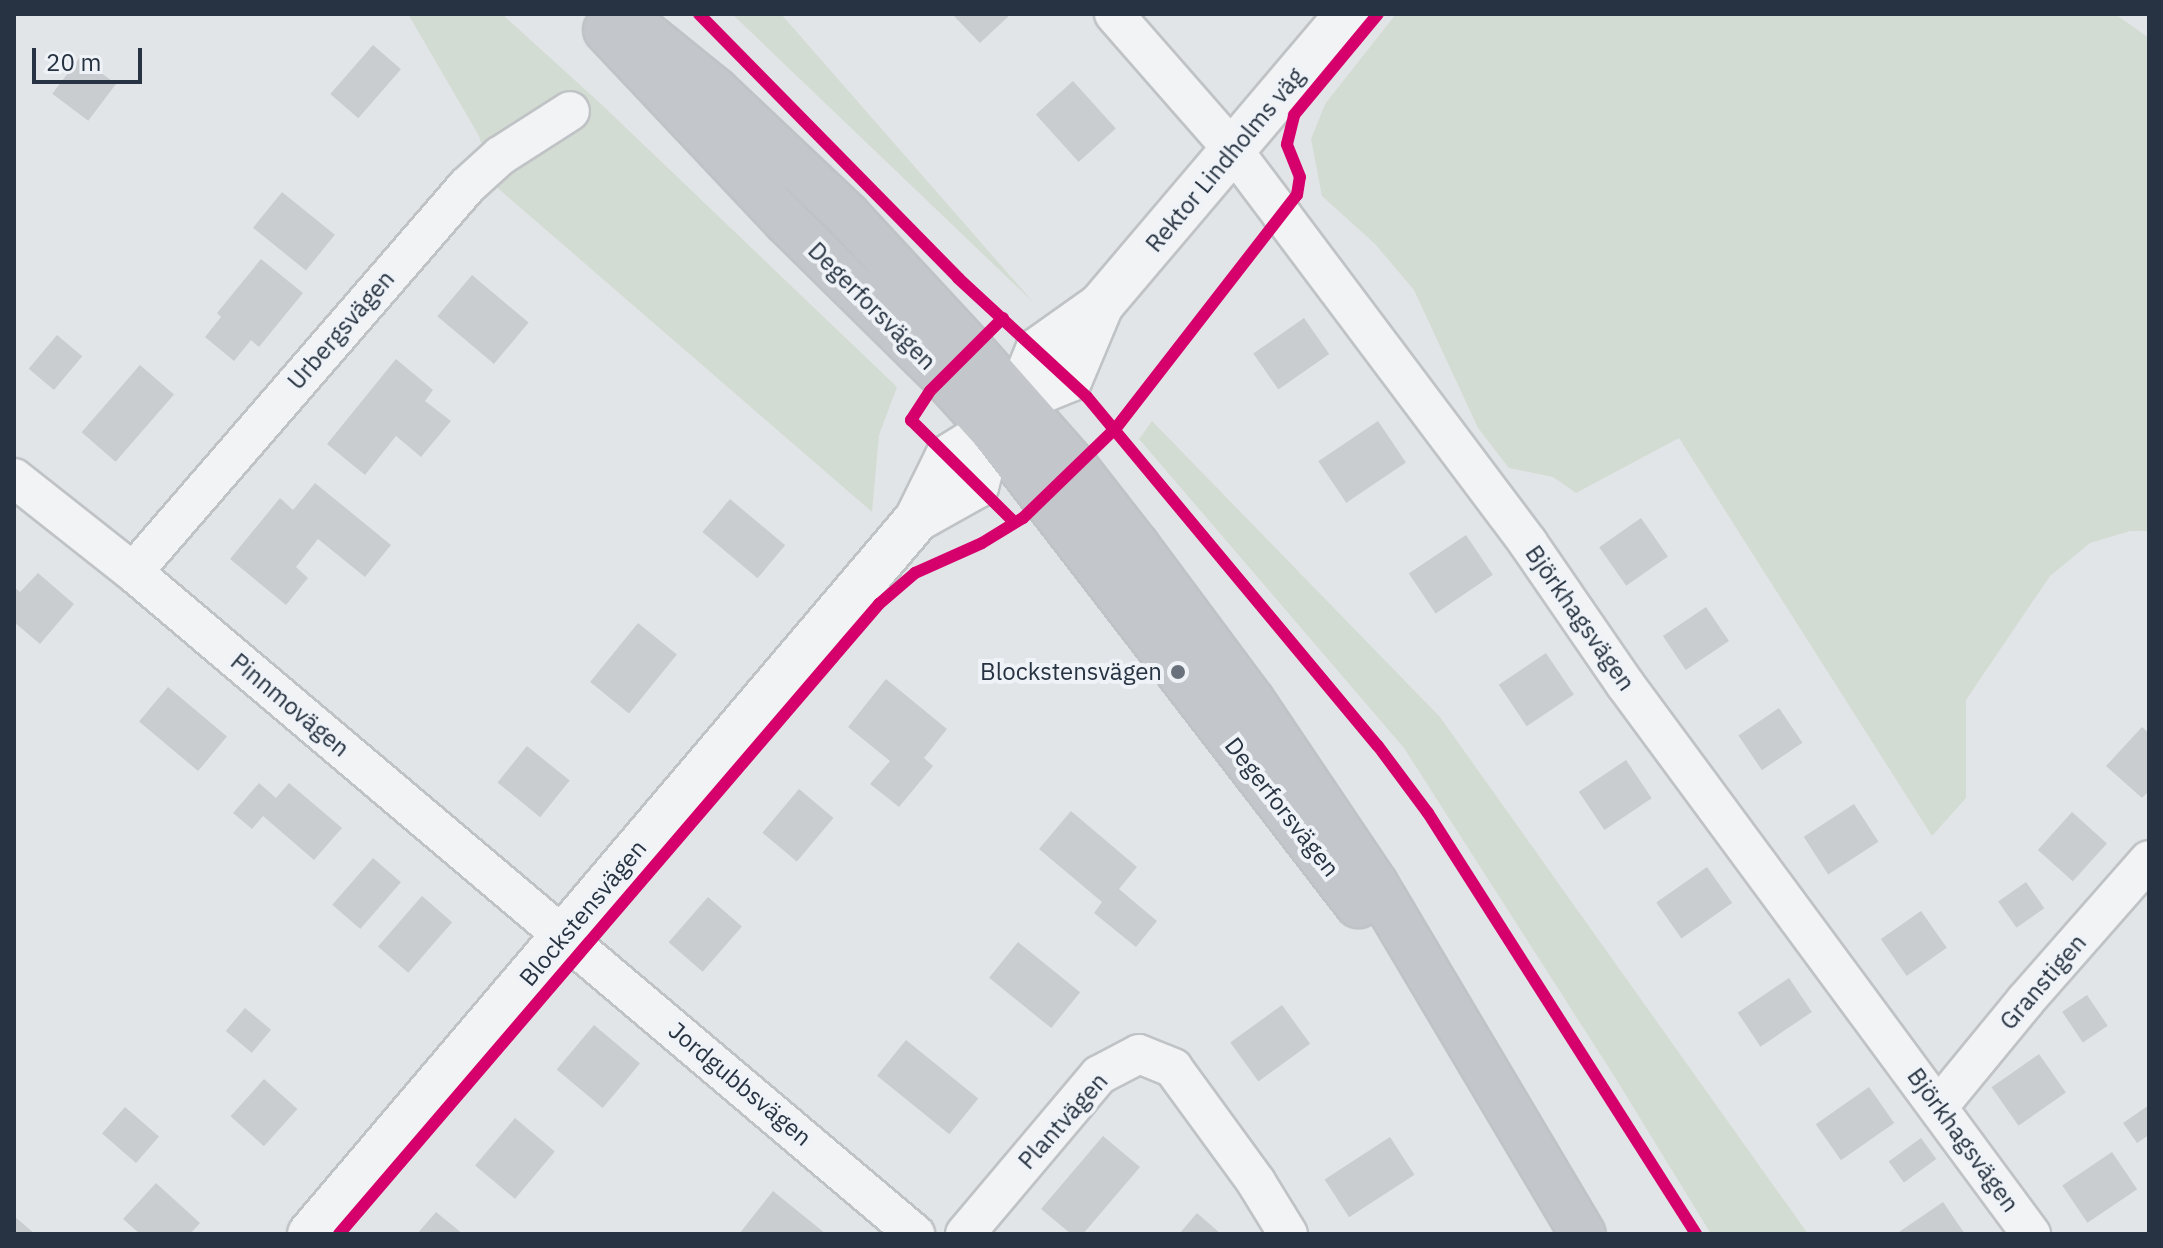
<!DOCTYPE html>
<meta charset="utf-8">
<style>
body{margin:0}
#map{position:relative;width:2163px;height:1248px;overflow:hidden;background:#e2e5e8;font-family:"IBM Plex Sans",sans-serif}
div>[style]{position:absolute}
.green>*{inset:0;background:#d3dcd2}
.building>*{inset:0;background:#cacdd0;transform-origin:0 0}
.roads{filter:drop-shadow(2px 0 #c0c3c6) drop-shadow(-2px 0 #c0c3c6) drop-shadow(0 2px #c0c3c6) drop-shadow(0 -2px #c0c3c6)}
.minor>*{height:38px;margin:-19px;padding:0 19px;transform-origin:19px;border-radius:19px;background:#f2f3f4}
.tertiary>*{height:44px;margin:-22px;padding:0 22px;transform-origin:22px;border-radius:22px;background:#f2f3f4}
.secondary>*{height:44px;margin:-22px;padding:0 22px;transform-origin:22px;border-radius:22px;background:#c3c6ca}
.cycleway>*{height:12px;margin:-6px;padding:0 6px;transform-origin:6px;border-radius:6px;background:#d6006c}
.dots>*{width:22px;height:22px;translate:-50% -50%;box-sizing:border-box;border:4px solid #eff3f7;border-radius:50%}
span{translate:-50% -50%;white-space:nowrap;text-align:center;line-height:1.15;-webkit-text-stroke:8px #eff3f7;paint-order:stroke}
.street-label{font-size:24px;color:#273342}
.poi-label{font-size:24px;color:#273342}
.right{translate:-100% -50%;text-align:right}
.frame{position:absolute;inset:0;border:16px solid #273342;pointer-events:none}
.scale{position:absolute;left:32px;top:48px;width:110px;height:36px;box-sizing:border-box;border:4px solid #273342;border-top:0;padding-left:10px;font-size:24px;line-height:28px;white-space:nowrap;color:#273342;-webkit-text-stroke:6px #eff3f7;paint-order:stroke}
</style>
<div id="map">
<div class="green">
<div style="clip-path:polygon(408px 14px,502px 14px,601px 104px,897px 387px,879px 435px,872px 512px,493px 184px,479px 136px)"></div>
<div style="clip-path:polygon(732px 14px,781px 14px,1033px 302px)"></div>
<div style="clip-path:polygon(1396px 14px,2115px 14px,2149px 38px,2149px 531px,2130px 531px,2090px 543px,2050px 576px,1966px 700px,1966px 798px,1932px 836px,1679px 438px,1576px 493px,1553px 477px,1509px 468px,1478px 428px,1414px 290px,1375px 244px,1322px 196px,1311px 139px,1325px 104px)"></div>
<div style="clip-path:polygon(1152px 421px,1440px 717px,1808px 1234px,1711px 1234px,1616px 1079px,1404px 748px,1139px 439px)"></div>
</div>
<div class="building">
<div style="clip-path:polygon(952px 14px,1011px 14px,980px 43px)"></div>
<div style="left:373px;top:45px;width:37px;height:65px;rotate:41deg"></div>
<div style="left:80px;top:57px;width:45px;height:46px;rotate:37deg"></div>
<div style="left:1073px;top:81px;width:64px;height:50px;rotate:48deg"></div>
<div style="left:282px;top:192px;width:68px;height:46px;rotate:39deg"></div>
<div style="clip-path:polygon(261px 259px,303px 293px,259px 347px,251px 340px,234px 361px,205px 337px,221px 317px,217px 313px)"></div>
<div style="left:472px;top:275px;width:74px;height:54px;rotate:40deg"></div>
<div style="left:1304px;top:318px;width:44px;height:62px;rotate:55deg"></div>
<div style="left:57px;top:335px;width:33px;height:44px;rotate:40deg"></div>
<div style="clip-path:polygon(396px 359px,433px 390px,425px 401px,451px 421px,421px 457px,396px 436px,365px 475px,327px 444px)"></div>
<div style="left:140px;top:365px;width:45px;height:89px;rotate:41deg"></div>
<div style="left:1378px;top:421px;width:50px;height:72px;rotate:56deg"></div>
<div style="clip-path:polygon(315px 483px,391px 545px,365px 577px,318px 539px,296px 567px,308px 578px,286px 605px,230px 559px,280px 498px,293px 510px)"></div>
<div style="left:730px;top:499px;width:72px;height:43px;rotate:40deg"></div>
<div style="left:1641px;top:518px;width:47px;height:51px;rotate:55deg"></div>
<div style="left:1466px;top:535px;width:48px;height:69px;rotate:56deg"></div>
<div style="clip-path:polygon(38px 573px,74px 604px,40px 644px,14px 622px,14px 587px,20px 592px)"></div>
<div style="left:1706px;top:607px;width:41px;height:52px;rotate:56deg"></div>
<div style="left:638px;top:623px;width:50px;height:76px;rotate:39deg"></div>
<div style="left:1546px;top:653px;width:50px;height:57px;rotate:56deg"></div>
<div style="clip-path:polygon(886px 679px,947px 729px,924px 758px,933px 766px,899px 807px,870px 784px,890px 761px,848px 727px)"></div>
<div style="left:168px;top:687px;width:77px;height:45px;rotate:40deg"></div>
<div style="left:1779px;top:708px;width:42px;height:49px;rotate:56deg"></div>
<div style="clip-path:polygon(2142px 727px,2149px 733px,2149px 791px,2142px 798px,2106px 766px)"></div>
<div style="left:527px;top:746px;width:55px;height:47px;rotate:39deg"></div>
<div style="left:1626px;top:760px;width:46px;height:57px;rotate:56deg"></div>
<div style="clip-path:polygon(259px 783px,276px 798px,289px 783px,342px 828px,314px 860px,263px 816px,252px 829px,233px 813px)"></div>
<div style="left:799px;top:789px;width:45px;height:57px;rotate:40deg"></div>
<div style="left:1854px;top:804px;width:45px;height:60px;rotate:57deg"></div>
<div style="clip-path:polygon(1071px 811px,1137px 867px,1119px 889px,1157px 921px,1136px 947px,1094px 913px,1102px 902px,1039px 849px)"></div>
<div style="left:2072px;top:812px;width:47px;height:51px;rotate:42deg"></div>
<div style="left:373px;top:858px;width:37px;height:62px;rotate:41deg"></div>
<div style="left:1707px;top:867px;width:44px;height:62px;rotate:55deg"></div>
<div style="left:2026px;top:882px;width:32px;height:34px;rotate:55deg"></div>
<div style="left:422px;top:896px;width:40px;height:67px;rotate:41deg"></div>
<div style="left:708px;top:897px;width:45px;height:60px;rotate:41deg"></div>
<div style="left:1921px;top:911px;width:45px;height:49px;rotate:55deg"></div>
<div style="left:1018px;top:942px;width:80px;height:46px;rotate:39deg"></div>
<div style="left:1789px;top:978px;width:41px;height:62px;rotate:56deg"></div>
<div style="left:2087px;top:995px;width:37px;height:30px;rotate:56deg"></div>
<div style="left:1282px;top:1005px;width:48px;height:64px;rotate:54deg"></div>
<div style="left:245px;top:1008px;width:34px;height:30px;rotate:40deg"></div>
<div style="left:594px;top:1025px;width:60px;height:58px;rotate:40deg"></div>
<div style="left:906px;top:1040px;width:93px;height:46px;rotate:39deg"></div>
<div style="left:2039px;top:1054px;width:47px;height:58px;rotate:55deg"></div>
<div style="left:264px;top:1079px;width:45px;height:50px;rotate:42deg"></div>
<div style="left:1869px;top:1087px;width:44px;height:65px;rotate:55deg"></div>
<div style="clip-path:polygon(2149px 1105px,2149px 1135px,2137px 1143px,2123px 1123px)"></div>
<div style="left:125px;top:1107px;width:45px;height:35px;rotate:41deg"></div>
<div style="left:515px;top:1118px;width:52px;height:62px;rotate:40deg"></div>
<div style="clip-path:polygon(1103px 1136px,1140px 1167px,1083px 1234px,1071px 1234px,1041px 1209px)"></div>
<div style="left:1390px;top:1137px;width:45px;height:78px;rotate:57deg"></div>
<div style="left:1921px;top:1138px;width:26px;height:40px;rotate:54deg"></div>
<div style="left:2112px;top:1152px;width:45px;height:60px;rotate:56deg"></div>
<div style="clip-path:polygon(156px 1183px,200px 1223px,190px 1234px,140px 1234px,123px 1219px)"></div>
<div style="clip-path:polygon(773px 1191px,826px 1234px,739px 1234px)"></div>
<div style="clip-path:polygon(1943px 1202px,1965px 1234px,1896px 1234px)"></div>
<div style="clip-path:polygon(436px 1212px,463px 1234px,417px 1234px)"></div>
<div style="clip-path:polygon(1197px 1213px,1221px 1234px,1179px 1234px)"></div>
<div style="clip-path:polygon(14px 1216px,35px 1234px,14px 1234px)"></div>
</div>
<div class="roads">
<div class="minor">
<div style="left:1114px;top:14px;width:181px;rotate:48.8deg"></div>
<div style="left:1233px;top:150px;width:81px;rotate:53deg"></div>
<div style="left:1282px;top:215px;width:410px;rotate:53.1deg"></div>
<div style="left:1528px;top:543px;width:171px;rotate:55.5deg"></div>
<div style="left:1625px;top:684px;width:684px;rotate:53.57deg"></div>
<div style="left:14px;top:478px;width:152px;rotate:38.3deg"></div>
<div style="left:133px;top:572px;width:1025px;rotate:40.25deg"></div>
<div style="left:133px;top:572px;width:510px;rotate:-49.13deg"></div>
<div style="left:467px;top:186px;width:45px;rotate:-42.3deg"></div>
<div style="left:500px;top:156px;width:83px;rotate:-32.7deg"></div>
<div style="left:1939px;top:1106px;width:137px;rotate:-50.6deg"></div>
<div style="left:2026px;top:1000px;width:186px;rotate:-48.7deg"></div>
<div style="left:965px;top:1234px;width:208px;rotate:-49.9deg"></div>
<div style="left:1099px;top:1075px;width:45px;rotate:-27.7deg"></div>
<div style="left:1139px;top:1054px;width:37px;rotate:22deg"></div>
<div style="left:1173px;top:1068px;width:141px;rotate:53.9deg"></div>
<div style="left:1256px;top:1182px;width:61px;rotate:58.4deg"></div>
</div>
<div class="tertiary">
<div style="left:1017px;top:401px;width:55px;rotate:-67.6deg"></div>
<div style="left:1038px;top:350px;width:77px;rotate:-35.5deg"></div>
<div style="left:1101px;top:305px;width:382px;rotate:-49.7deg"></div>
<div style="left:1017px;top:401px;width:57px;rotate:-22.5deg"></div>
<div style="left:1070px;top:379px;width:80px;rotate:-67.3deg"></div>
<div style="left:917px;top:519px;width:68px;rotate:-29.2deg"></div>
<div style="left:976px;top:486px;width:58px;rotate:-74.1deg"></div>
<div style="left:310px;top:1234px;width:938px;rotate:-49.67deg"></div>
<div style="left:917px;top:519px;width:68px;rotate:-63.8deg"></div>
<div style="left:947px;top:458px;width:53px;rotate:-31.9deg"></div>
</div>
<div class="secondary">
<div style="left:621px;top:14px;width:121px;rotate:39deg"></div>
<div style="left:715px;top:90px;width:182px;rotate:43.4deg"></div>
<div style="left:847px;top:215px;width:183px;rotate:47.2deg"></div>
<div style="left:971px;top:349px;width:159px;rotate:48.6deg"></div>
<div style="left:1076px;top:468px;width:98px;rotate:52.1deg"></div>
<div style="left:1136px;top:545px;width:194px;rotate:53.4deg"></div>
<div style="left:1252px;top:701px;width:220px;rotate:56.1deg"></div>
<div style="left:1375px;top:884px;width:407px;rotate:59.3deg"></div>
<div style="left:606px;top:30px;width:262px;rotate:46.7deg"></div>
<div style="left:786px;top:221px;width:222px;rotate:44.6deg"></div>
<div style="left:944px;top:377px;width:72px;rotate:47.8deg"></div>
<div style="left:992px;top:430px;width:600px;rotate:52.38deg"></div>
</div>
</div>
<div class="cycleway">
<div style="left:699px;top:14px;width:370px;rotate:45.5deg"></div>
<div style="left:958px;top:278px;width:176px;rotate:42.7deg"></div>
<div style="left:1087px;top:397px;width:454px;rotate:50.2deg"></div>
<div style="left:1378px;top:746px;width:84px;rotate:53.3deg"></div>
<div style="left:1428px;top:813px;width:499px;rotate:57.5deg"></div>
<div style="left:1003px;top:318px;width:103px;rotate:135deg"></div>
<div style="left:930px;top:391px;width:35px;rotate:123deg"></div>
<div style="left:911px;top:420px;width:145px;rotate:44.7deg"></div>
<div style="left:339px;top:1234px;width:830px;rotate:-49.4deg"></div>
<div style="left:879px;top:604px;width:48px;rotate:-40.7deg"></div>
<div style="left:915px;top:573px;width:73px;rotate:-24.1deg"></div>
<div style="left:982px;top:543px;width:48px;rotate:-31.4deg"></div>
<div style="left:1023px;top:518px;width:129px;rotate:-44.1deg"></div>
<div style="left:1116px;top:428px;width:295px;rotate:-52.2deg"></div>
<div style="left:1297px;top:195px;width:18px;rotate:-81deg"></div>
<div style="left:1300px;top:177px;width:35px;rotate:-112deg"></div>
<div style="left:1287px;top:144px;width:30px;rotate:-76deg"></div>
<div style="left:1294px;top:115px;width:131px;rotate:-50.3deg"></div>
</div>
<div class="dots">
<div style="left:1178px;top:672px;background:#68717c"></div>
</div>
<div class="street-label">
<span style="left:1225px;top:160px;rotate:-50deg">Rektor Lindholms väg</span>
<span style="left:872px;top:306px;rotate:45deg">Degerforsvägen</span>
<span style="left:341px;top:330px;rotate:-49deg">Urbergsvägen</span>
<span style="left:1580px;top:618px;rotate:55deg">Björkhagsvägen</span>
<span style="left:290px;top:705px;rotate:40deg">Pinnmovägen</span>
<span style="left:1282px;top:807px;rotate:52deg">Degerforsvägen</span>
<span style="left:583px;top:913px;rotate:-50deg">Blockstensvägen</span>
<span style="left:2043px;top:982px;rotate:-49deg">Granstigen</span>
<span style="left:740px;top:1084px;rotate:40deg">Jordgubbsvägen</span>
<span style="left:1063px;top:1121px;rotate:-48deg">Plantvägen</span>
<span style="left:1963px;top:1140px;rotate:54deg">Björkhagsvägen</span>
</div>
<div class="poi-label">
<span class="right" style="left:1162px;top:672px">Blockstensvägen</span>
</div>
<div class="frame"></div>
<div class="scale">20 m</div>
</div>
